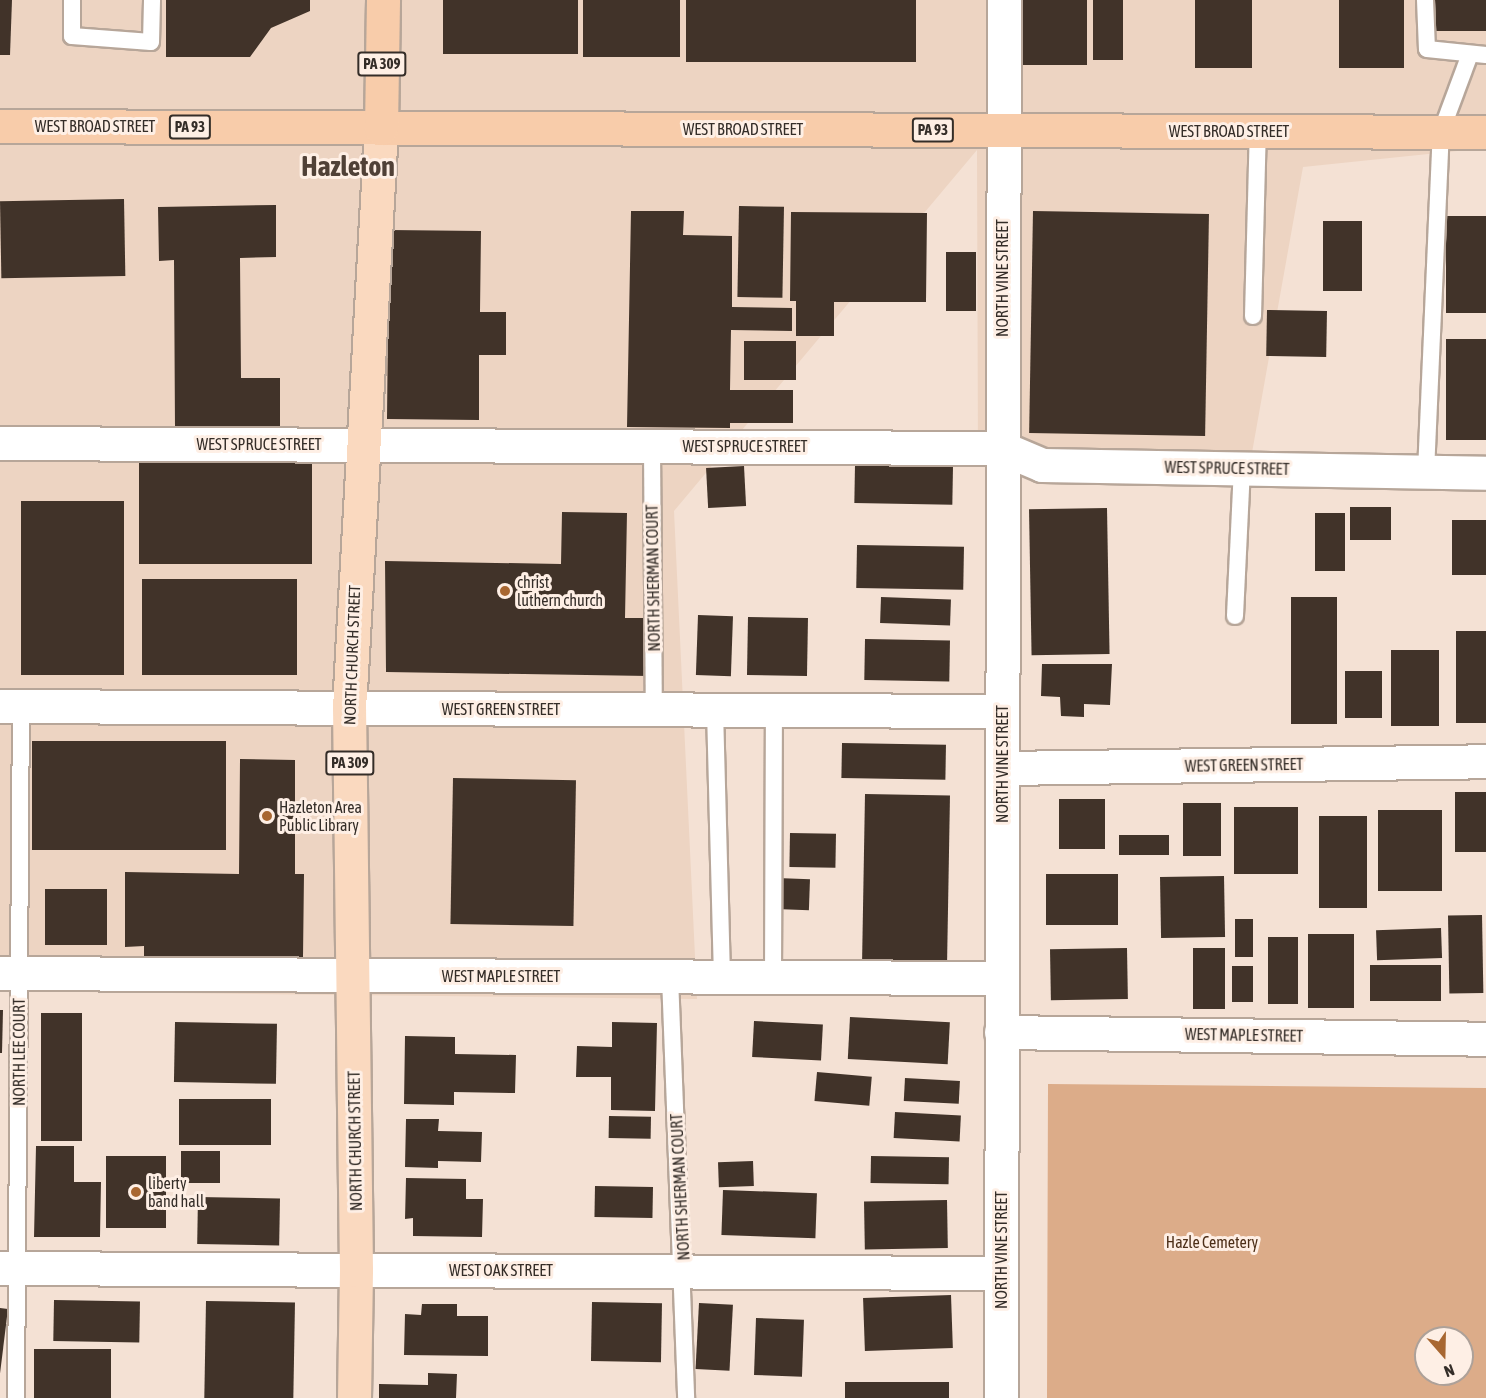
<!DOCTYPE html>
<style>
body{margin:0}
#map{position:relative;width:1486px;height:1398px;overflow:hidden;background:#f4e1d4;font-family:"Asap Condensed",sans-serif}
div>[style]{position:absolute}
.built>*{inset:0;background:#edd4c2}
.green>*{inset:0;background:#dcac89}
.building>*{inset:0;background:#413329;transform-origin:0 0}
.roads{filter:drop-shadow(2px 0 #b7a699) drop-shadow(-2px 0 #b7a699) drop-shadow(0 2px #b7a699) drop-shadow(0 -2px #b7a699)}
.service>*{height:16px;margin:-8px;padding:0 8px;transform-origin:8px;border-radius:8px;background:#fff}
.minor>*{height:33px;margin:-16.5px;padding:0 16.5px;transform-origin:16.5px;border-radius:16.5px;background:#fff}
.primary>*{height:33px;margin:-16.5px;padding:0 16.5px;transform-origin:16.5px;border-radius:16.5px;background:#fad9bf}
.trunk>*{height:33px;margin:-16.5px;padding:0 16.5px;transform-origin:16.5px;border-radius:16.5px;background:#f8ccaa}
.dots>*{width:16px;height:16px;translate:-50% -50%;box-sizing:border-box;border:3px solid #feefe5;border-radius:50%}
span{translate:-50% -50%;white-space:nowrap;text-align:center;line-height:1.15;-webkit-text-stroke:6px #feefe5;paint-order:stroke}
.shield-label span{padding:2px 4px;background:#feefe5;border:2px solid;border-radius:4px;-webkit-text-stroke-width:0}
.shield-label{font-size:15px;color:#342d28;font-weight:700}
.street-label{font-size:16px;color:#342d28}
.poi-label{font-size:16px;color:#342d28}
.left{translate:0 -50%;text-align:left}
.park-label{font-size:16px;color:#4d2f18}
.town-label{font-size:28px;color:#504137;font-weight:700}
.north{position:absolute;left:1414px;top:1326px;width:60px;height:60px;box-sizing:border-box;background:#feefe5;border:2px solid #ada199;border-radius:50%;rotate:160deg;font-size:16px;font-weight:700;line-height:24px;text-align:center;color:#342d28}
.north::after{content:'';display:block;margin:auto;width:21px;height:27px;background:#a86731;clip-path:polygon(50% 0,100% 100%,50% 72%,0 100%)}
</style>
<div id="map">
<div class="built">
<div style="clip-path:polygon(0 0,1486px 0,1486px 148px,1303px 167px,1248px 475px,978px 466px,977px 150px,674px 511px,697px 999px,0 991px)"></div>
</div>
<div class="green">
<div style="clip-path:polygon(evenodd,1048px 1084px,1486px 1088px,1486px 1398px,1047px 1398px,1048px 1084px,1426px 1338px,1462px 1338px,1462px 1374px,1426px 1374px,1426px 1338px)"></div>
</div>
<div class="building">
<div style="clip-path:polygon(0 0,12px 0,10px 55px,0 55px)"></div>
<div style="clip-path:polygon(166px 0,310px 0,310px 11px,271px 28px,250px 57px,166px 57px)"></div>
<div style="left:443px;top:0;width:135px;height:54px"></div>
<div style="left:583px;top:0;width:97px;height:57px"></div>
<div style="left:686px;top:0;width:230px;height:62px"></div>
<div style="left:1023px;top:0;width:64px;height:65px"></div>
<div style="left:1093px;top:0;width:30px;height:60px"></div>
<div style="left:1195px;top:0;width:57px;height:68px"></div>
<div style="left:1339px;top:0;width:65px;height:68px"></div>
<div style="left:1433px;top:0;width:53px;height:31px"></div>
<div style="left:124px;top:199px;width:77px;height:124px;rotate:89deg"></div>
<div style="clip-path:polygon(276px 205px,276px 257px,240px 258px,241px 378px,280px 378px,280px 432px,175px 430px,174px 260px,159px 261px,158px 207px)"></div>
<div style="left:739px;top:206px;width:45px;height:91px;rotate:1deg"></div>
<div style="clip-path:polygon(631px 211px,684px 211px,683px 235px,732px 236px,732px 307px,792px 308px,792px 331px,731px 330px,730px 390px,793px 390px,793px 423px,730px 423px,730px 428px,627px 427px)"></div>
<div style="left:1033px;top:211px;width:176px;height:222px;rotate:1deg"></div>
<div style="clip-path:polygon(791px 212px,927px 213px,926px 302px,834px 302px,834px 336px,796px 336px,796px 301px,790px 301px)"></div>
<div style="left:1446px;top:216px;width:40px;height:97px"></div>
<div style="left:1323px;top:221px;width:39px;height:70px"></div>
<div style="clip-path:polygon(389px 230px,481px 231px,480px 312px,506px 312px,506px 355px,479px 355px,479px 420px,387px 419px)"></div>
<div style="left:946px;top:252px;width:30px;height:59px"></div>
<div style="left:1267px;top:310px;width:60px;height:46px;rotate:1deg"></div>
<div style="left:1446px;top:339px;width:40px;height:101px"></div>
<div style="left:744px;top:341px;width:52px;height:39px"></div>
<div style="left:139px;top:457px;width:173px;height:107px"></div>
<div style="left:855px;top:465px;width:98px;height:38px;rotate:1deg"></div>
<div style="left:744px;top:466px;width:40px;height:38px;rotate:87deg"></div>
<div style="left:21px;top:501px;width:103px;height:174px"></div>
<div style="left:1391px;top:507px;width:33px;height:41px;rotate:90deg"></div>
<div style="left:1107px;top:508px;width:146px;height:78px;rotate:89deg"></div>
<div style="clip-path:polygon(562px 512px,627px 513px,625px 618px,651px 618px,649px 676px,386px 672px,385px 561px,561px 564px)"></div>
<div style="left:1315px;top:513px;width:30px;height:58px"></div>
<div style="left:1452px;top:520px;width:34px;height:55px"></div>
<div style="left:857px;top:545px;width:107px;height:43px;rotate:1deg"></div>
<div style="left:142px;top:579px;width:155px;height:96px"></div>
<div style="left:881px;top:597px;width:70px;height:26px;rotate:2deg"></div>
<div style="left:1337px;top:597px;width:127px;height:46px;rotate:90deg"></div>
<div style="left:698px;top:615px;width:35px;height:60px;rotate:2deg"></div>
<div style="left:748px;top:617px;width:60px;height:58px;rotate:1deg"></div>
<div style="left:1456px;top:631px;width:30px;height:92px"></div>
<div style="left:865px;top:639px;width:85px;height:41px;rotate:1deg"></div>
<div style="left:1439px;top:650px;width:76px;height:48px;rotate:90deg"></div>
<div style="clip-path:polygon(1042px 664px,1112px 664px,1110px 705px,1084px 704px,1084px 717px,1061px 716px,1060px 697px,1041px 696px)"></div>
<div style="left:1345px;top:671px;width:37px;height:47px"></div>
<div style="left:32px;top:741px;width:194px;height:109px"></div>
<div style="left:842px;top:743px;width:104px;height:35px;rotate:1deg"></div>
<div style="clip-path:polygon(240px 759px,295px 760px,295px 874px,304px 874px,303px 957px,144px 957px,144px 946px,125px 947px,125px 872px,239px 874px)"></div>
<div style="left:453px;top:778px;width:123px;height:146px;rotate:1deg"></div>
<div style="left:1455px;top:792px;width:31px;height:60px"></div>
<div style="left:865px;top:794px;width:85px;height:174px;rotate:1deg"></div>
<div style="left:1059px;top:799px;width:46px;height:50px"></div>
<div style="left:1183px;top:803px;width:38px;height:53px"></div>
<div style="left:1234px;top:807px;width:64px;height:67px"></div>
<div style="left:1378px;top:810px;width:64px;height:81px"></div>
<div style="left:1319px;top:816px;width:48px;height:92px"></div>
<div style="left:790px;top:833px;width:46px;height:34px;rotate:1deg"></div>
<div style="left:1119px;top:835px;width:50px;height:20px"></div>
<div style="left:1046px;top:874px;width:72px;height:51px"></div>
<div style="left:1224px;top:876px;width:61px;height:64px;rotate:89deg"></div>
<div style="left:777px;top:878px;width:33px;height:31px;rotate:2deg"></div>
<div style="left:45px;top:889px;width:62px;height:56px"></div>
<div style="left:1482px;top:915px;width:78px;height:34px;rotate:89deg"></div>
<div style="left:1235px;top:919px;width:18px;height:38px"></div>
<div style="left:1441px;top:928px;width:30px;height:65px;rotate:88deg"></div>
<div style="left:1308px;top:934px;width:46px;height:74px"></div>
<div style="left:1268px;top:937px;width:30px;height:67px"></div>
<div style="left:1127px;top:948px;width:51px;height:77px;rotate:89deg"></div>
<div style="left:1225px;top:948px;width:61px;height:32px;rotate:90deg"></div>
<div style="left:1370px;top:965px;width:71px;height:36px"></div>
<div style="left:1232px;top:966px;width:21px;height:36px"></div>
<div style="clip-path:polygon(0 1010px,3px 1010px,2px 1053px,0 1053px)"></div>
<div style="left:41px;top:1013px;width:41px;height:128px"></div>
<div style="left:850px;top:1017px;width:100px;height:42px;rotate:3deg"></div>
<div style="left:754px;top:1021px;width:69px;height:36px;rotate:3deg"></div>
<div style="left:175px;top:1022px;width:102px;height:60px;rotate:1deg"></div>
<div style="clip-path:polygon(612px 1022px,657px 1023px,655px 1111px,611px 1110px,611px 1077px,576px 1077px,577px 1046px,612px 1047px)"></div>
<div style="clip-path:polygon(405px 1036px,455px 1037px,455px 1054px,516px 1055px,515px 1093px,454px 1092px,454px 1105px,404px 1104px)"></div>
<div style="left:817px;top:1072px;width:55px;height:29px;rotate:5deg"></div>
<div style="left:905px;top:1078px;width:55px;height:23px;rotate:3deg"></div>
<div style="left:179px;top:1099px;width:92px;height:46px"></div>
<div style="left:895px;top:1112px;width:66px;height:26px;rotate:3deg"></div>
<div style="left:609px;top:1116px;width:42px;height:22px;rotate:1deg"></div>
<div style="clip-path:polygon(406px 1119px,439px 1119px,438px 1131px,482px 1132px,481px 1162px,438px 1161px,438px 1168px,405px 1167px)"></div>
<div style="clip-path:polygon(36px 1146px,74px 1146px,74px 1182px,101px 1182px,100px 1237px,34px 1237px)"></div>
<div style="left:181px;top:1151px;width:39px;height:32px"></div>
<div style="left:106px;top:1156px;width:60px;height:72px"></div>
<div style="left:871px;top:1156px;width:78px;height:27px;rotate:1deg"></div>
<div style="left:753px;top:1161px;width:25px;height:35px;rotate:88deg"></div>
<div style="clip-path:polygon(406px 1178px,466px 1179px,466px 1199px,483px 1199px,482px 1237px,413px 1236px,413px 1218px,405px 1219px)"></div>
<div style="left:595px;top:1186px;width:58px;height:31px;rotate:1deg"></div>
<div style="left:723px;top:1190px;width:94px;height:45px;rotate:2deg"></div>
<div style="left:198px;top:1197px;width:82px;height:47px;rotate:1deg"></div>
<div style="left:947px;top:1200px;width:48px;height:83px;rotate:89deg"></div>
<div style="left:951px;top:1295px;width:53px;height:88px;rotate:88deg"></div>
<div style="left:54px;top:1300px;width:86px;height:41px;rotate:1deg"></div>
<div style="left:206px;top:1301px;width:89px;height:97px;rotate:1deg"></div>
<div style="left:592px;top:1302px;width:70px;height:59px;rotate:1deg"></div>
<div style="left:699px;top:1303px;width:34px;height:66px;rotate:3deg"></div>
<div style="clip-path:polygon(422px 1304px,457px 1304px,457px 1316px,488px 1316px,488px 1356px,404px 1355px,405px 1314px,421px 1315px)"></div>
<div style="left:0;top:1308px;width:8px;height:73px;rotate:7deg"></div>
<div style="left:756px;top:1318px;width:48px;height:57px;rotate:2deg"></div>
<div style="left:34px;top:1349px;width:77px;height:49px"></div>
<div style="clip-path:polygon(428px 1373px,457px 1374px,456px 1398px,379px 1398px,379px 1384px,428px 1385px)"></div>
<div style="left:845px;top:1382px;width:104px;height:16px"></div>
</div>
<div class="roads">
<div class="service">
<div style="left:72px;top:0;width:36px;rotate:90deg"></div>
<div style="left:72px;top:36px;width:79px;rotate:4.3deg"></div>
<div style="left:151px;top:42px;width:42px;rotate:-88.6deg"></div>
<div style="left:1425px;top:0;width:49px;rotate:87.7deg"></div>
<div style="left:1427px;top:49px;width:59px;rotate:5.8deg"></div>
<div style="left:1253px;top:316px;width:185px;rotate:-88.5deg"></div>
<div style="left:652px;top:446px;width:263px;rotate:89.6deg"></div>
<div style="left:1426px;top:472px;width:340px;rotate:-87.5deg"></div>
<div style="left:1441px;top:132px;width:83px;rotate:-69.6deg"></div>
<div style="left:1235px;top:616px;width:148px;rotate:-87.3deg"></div>
<div style="left:715px;top:710px;width:267px;rotate:88.5deg"></div>
<div style="left:670px;top:977px;width:421px;rotate:87.8deg"></div>
<div style="left:773px;top:979px;width:269px;rotate:-89.8deg"></div>
<div style="left:16px;top:1398px;width:692px;rotate:-89.59deg"></div>
</div>
<div class="minor">
<div style="left:0;top:443px;width:1002px;rotate:0.29deg"></div>
<div style="left:1002px;top:448px;width:43px;rotate:23deg"></div>
<div style="left:1042px;top:465px;width:444px;rotate:1deg"></div>
<div style="left:0;top:706px;width:1002px;rotate:0.29deg"></div>
<div style="left:1002px;top:768px;width:484px;rotate:-0.8deg"></div>
<div style="left:0;top:973px;width:1001px;rotate:0.29deg"></div>
<div style="left:1001px;top:1032px;width:485px;rotate:0.8deg"></div>
<div style="left:0;top:1268px;width:1001px;rotate:0.29deg"></div>
<div style="left:1001px;top:1398px;width:1398px;rotate:-89.88deg"></div>
</div>
<div class="primary">
<div style="left:354px;top:1398px;width:128px;rotate:-89.1deg"></div>
<div style="left:356px;top:1270px;width:562px;rotate:-90.71deg"></div>
<div style="left:349px;top:708px;width:581px;rotate:-86.84deg"></div>
</div>
<div class="trunk">
<div style="left:0;top:126px;width:1486px;rotate:0.23deg"></div>
<div style="left:381px;top:128px;width:128px;rotate:-89.1deg"></div>
</div>
</div>
<div class="dots">
<div style="left:505px;top:591px;background:#a86731"></div>
<div style="left:267px;top:816px;background:#a86731"></div>
<div style="left:136px;top:1192px;background:#a86731"></div>
</div>
<div class="shield-label">
<span style="left:382px;top:64px">PA 309</span>
<span style="left:190px;top:127px">PA 93</span>
<span style="left:933px;top:130px">PA 93</span>
<span style="left:350px;top:763px">PA 309</span>
</div>
<div class="street-label">
<span style="left:95px;top:126px">WEST BROAD STREET</span>
<span style="left:743px;top:129px">WEST BROAD STREET</span>
<span style="left:1229px;top:131px">WEST BROAD STREET</span>
<span style="left:1002px;top:278px;rotate:-90deg">NORTH VINE STREET</span>
<span style="left:259px;top:444px">WEST SPRUCE STREET</span>
<span style="left:745px;top:446px">WEST SPRUCE STREET</span>
<span style="left:1227px;top:468px;rotate:1deg">WEST SPRUCE STREET</span>
<span style="left:653px;top:578px;rotate:-91deg">NORTH SHERMAN COURT</span>
<span style="left:352px;top:655px;rotate:-88deg">NORTH CHURCH STREET</span>
<span style="left:501px;top:709px">WEST GREEN STREET</span>
<span style="left:1002px;top:764px;rotate:-90deg">NORTH VINE STREET</span>
<span style="left:1244px;top:765px;rotate:-1deg">WEST GREEN STREET</span>
<span style="left:501px;top:976px">WEST MAPLE STREET</span>
<span style="left:1244px;top:1035px;rotate:1deg">WEST MAPLE STREET</span>
<span style="left:19px;top:1052px;rotate:-90deg">NORTH LEE COURT</span>
<span style="left:355px;top:1141px;rotate:-91deg">NORTH CHURCH STREET</span>
<span style="left:680px;top:1187px;rotate:-93deg">NORTH SHERMAN COURT</span>
<span style="left:1001px;top:1250px;rotate:-90deg">NORTH VINE STREET</span>
<span style="left:501px;top:1270px">WEST OAK STREET</span>
</div>
<div class="poi-label">
<span class="left" style="left:517px;top:591px">christ<br>luthern church</span>
<span class="left" style="left:279px;top:816px">Hazleton Area<br>Public Library</span>
<span class="left" style="left:148px;top:1192px">liberty<br>band hall</span>
</div>
<div class="park-label">
<span style="left:1212px;top:1242px">Hazle Cemetery</span>
</div>
<div class="town-label">
<span style="left:348px;top:166px">Hazleton</span>
</div>
<div class="north">N</div>
</div>
